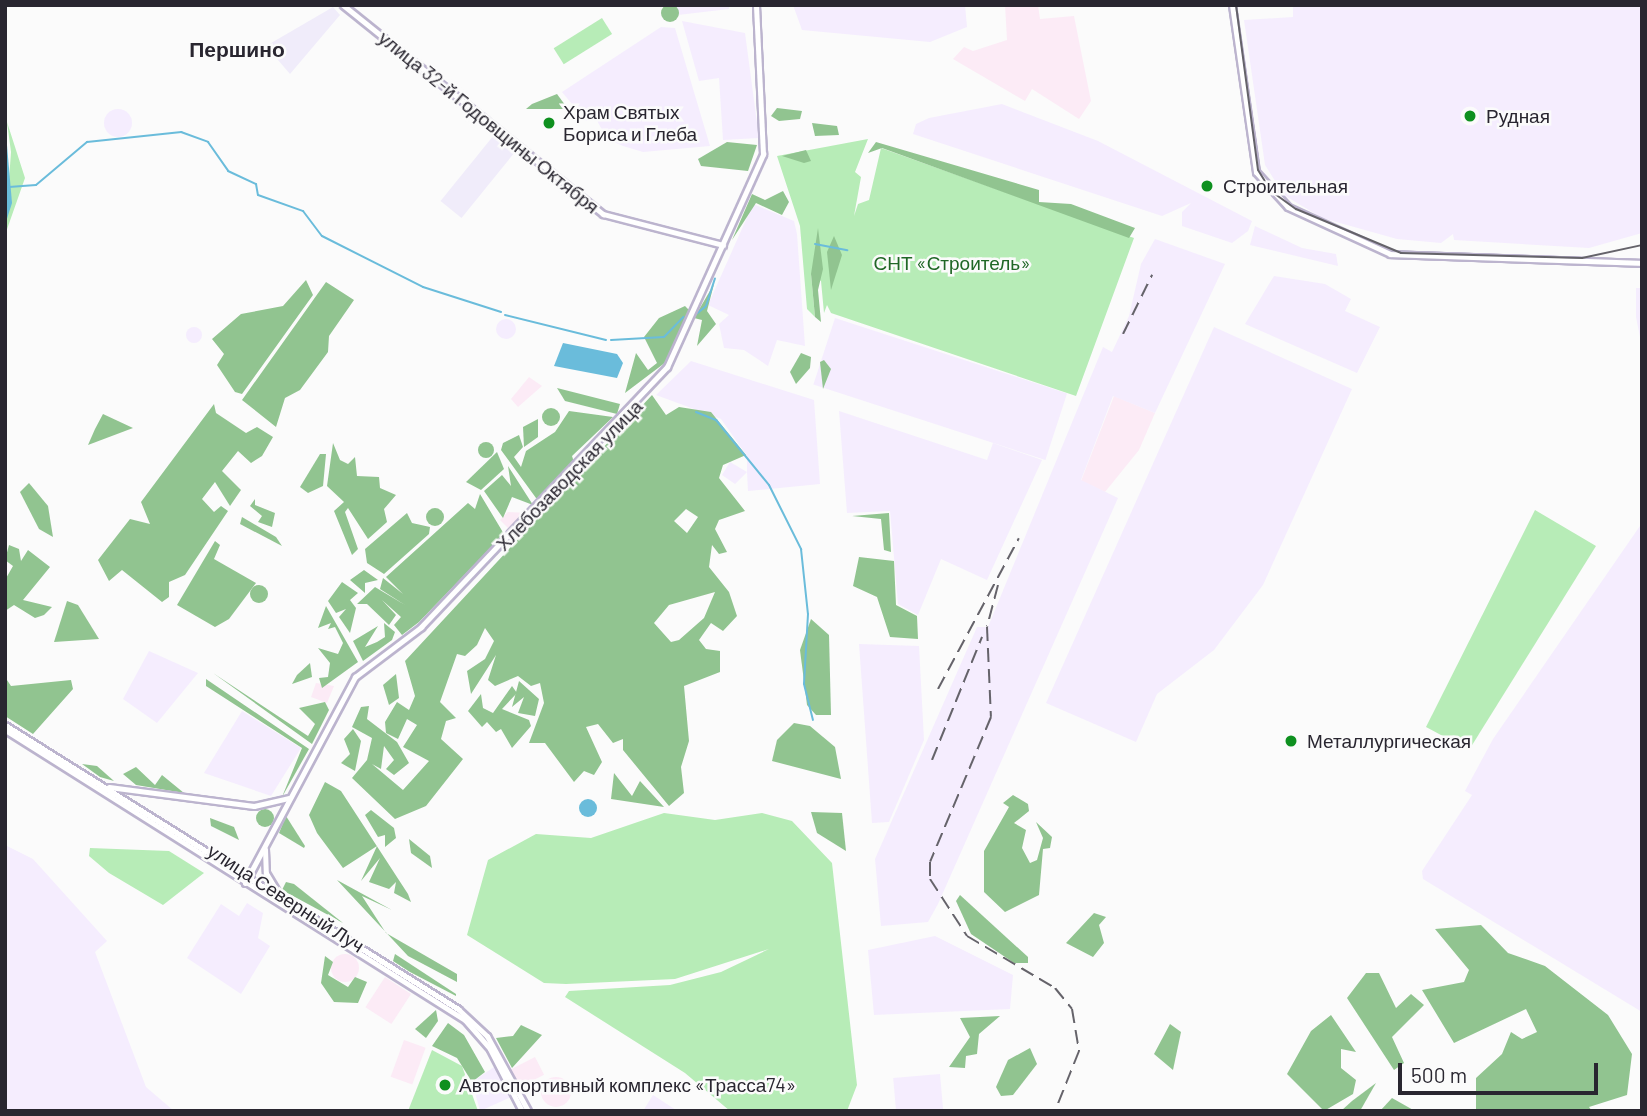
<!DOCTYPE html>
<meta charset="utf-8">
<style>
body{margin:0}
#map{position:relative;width:1647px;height:1116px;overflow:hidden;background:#fbfbfb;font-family:Barlow,sans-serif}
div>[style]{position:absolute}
.commercial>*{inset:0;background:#fcebf6;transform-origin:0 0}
.round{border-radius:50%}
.industrial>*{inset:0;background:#f5edfe;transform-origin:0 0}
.built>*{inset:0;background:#f0ecfa;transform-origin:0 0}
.green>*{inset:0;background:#b7ecb7;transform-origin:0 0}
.forest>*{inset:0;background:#91c490}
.water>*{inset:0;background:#6abcdb}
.stream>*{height:2px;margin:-1px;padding:0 1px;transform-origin:1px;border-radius:1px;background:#6abcdb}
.roads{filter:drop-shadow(2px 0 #bcb4ce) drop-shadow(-2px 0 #bcb4ce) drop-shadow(0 2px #bcb4ce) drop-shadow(0 -2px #bcb4ce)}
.major>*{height:5px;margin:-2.5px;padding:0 2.5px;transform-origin:2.5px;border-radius:2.5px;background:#fff}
.tram>*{height:2px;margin:-1px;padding:0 1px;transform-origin:1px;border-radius:1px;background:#65636a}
.rail>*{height:2px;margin-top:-1px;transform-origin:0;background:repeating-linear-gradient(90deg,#65636a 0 14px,transparent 0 21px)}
.dots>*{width:19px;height:19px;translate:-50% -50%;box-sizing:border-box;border:4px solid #fbfbfb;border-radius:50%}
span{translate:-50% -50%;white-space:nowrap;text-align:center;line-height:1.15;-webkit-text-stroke:5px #fbfbfb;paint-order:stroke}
.poi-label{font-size:19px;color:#292630}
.left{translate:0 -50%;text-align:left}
.street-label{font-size:19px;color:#292630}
.park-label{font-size:19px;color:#206726}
.neighbourhood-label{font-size:21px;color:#292630;font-weight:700}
.frame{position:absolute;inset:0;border:7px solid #292630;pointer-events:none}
.scale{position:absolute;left:1398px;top:1063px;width:200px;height:32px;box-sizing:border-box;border:4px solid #292630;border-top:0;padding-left:9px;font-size:21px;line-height:24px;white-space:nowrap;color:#292630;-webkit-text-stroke:5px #fbfbfb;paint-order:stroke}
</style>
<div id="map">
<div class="commercial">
<div style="clip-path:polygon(1005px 5px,1038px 5px,1040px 19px,1074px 16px,1091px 101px,1079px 119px,1032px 89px,1025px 101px,953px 59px,964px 47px,973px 51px,1007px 40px)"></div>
<div style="clip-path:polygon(529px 377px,542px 386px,518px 407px,511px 399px)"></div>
<div style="clip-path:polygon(1114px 396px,1155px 413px,1139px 450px,1105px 492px,1081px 481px)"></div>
<div style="clip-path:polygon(508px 512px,529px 513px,511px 531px,500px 520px)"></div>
<div style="clip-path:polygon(316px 683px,334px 686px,327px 703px,311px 697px)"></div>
<div class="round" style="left:331px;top:954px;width:28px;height:28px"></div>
<div style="left:385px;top:977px;width:31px;height:36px;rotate:33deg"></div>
<div style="left:404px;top:1040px;width:23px;height:39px;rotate:20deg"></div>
<div style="left:535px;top:1057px;width:20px;height:28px;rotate:63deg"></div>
<div class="round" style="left:541px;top:1077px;width:30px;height:30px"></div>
</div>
<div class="industrial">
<div style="clip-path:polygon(672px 5px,729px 5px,729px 9px,678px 15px)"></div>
<div style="clip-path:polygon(793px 5px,965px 5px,967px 27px,930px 42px,802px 30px)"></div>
<div style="clip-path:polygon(1293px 5px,1642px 5px,1642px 233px,1589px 248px,1454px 240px,1453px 234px,1441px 243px,1397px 239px,1322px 218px,1284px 195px,1265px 165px,1244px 20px,1293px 17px)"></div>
<div style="clip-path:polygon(682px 21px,745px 33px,759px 138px,723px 140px,719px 78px,699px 81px)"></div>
<div style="clip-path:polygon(661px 27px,675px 28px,710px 146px,643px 152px,623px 146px,607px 139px,594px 115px,586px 121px,562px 92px)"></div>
<div style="clip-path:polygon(1002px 104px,1098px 141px,1252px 221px,1248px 231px,1232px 243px,1182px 226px,1182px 212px,1191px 203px,1162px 216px,913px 134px,916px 124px,929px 118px)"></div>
<div class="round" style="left:104px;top:109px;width:28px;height:28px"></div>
<div style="clip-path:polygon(753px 204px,794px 221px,797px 234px,805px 346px,777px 340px,768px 366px,744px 350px,724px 348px,719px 324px,729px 315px,708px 305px)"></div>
<div style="clip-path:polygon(1255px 226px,1302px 248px,1336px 254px,1338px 266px,1250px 245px)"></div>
<div style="clip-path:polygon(1155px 239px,1225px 264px,1155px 413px,1113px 396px,1081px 480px,1118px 498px,938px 904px,928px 922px,881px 926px,875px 859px,977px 627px,988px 627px,1103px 347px,1112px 352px,1129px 316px,1141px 264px)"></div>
<div style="clip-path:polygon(1274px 276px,1325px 284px,1351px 299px,1345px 311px,1380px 327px,1357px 373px,1245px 324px)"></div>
<div style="clip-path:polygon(1636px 288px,1642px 288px,1640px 337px,1636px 317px)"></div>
<div style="left:835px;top:318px;width:244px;height:70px;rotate:18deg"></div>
<div class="round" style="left:496px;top:319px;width:20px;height:20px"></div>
<div style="clip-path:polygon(1214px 327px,1352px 389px,1263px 585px,1214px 650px,1157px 694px,1136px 742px,1046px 703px)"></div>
<div class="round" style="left:186px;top:327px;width:16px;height:16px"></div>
<div style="clip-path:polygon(691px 361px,814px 400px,820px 484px,748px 491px,747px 472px,735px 484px,722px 475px,730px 462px,747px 472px,747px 456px,721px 419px,656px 395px)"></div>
<div style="clip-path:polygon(839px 411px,987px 460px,993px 443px,1042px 460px,987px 580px,941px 559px,918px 615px,898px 604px,890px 511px,847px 513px)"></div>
<div style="clip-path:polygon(1642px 523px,1642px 1012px,1423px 879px,1422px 871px,1472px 795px,1465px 791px,1493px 739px)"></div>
<div style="clip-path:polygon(859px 644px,919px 646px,924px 740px,889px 822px,872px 823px)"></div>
<div style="clip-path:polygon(149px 651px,198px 673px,157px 723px,123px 699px)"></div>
<div style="clip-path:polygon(242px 711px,301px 748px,271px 796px,204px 773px)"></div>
<div style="clip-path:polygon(5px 845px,33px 859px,107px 941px,95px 952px,146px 1087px,174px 1111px,5px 1111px)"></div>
<div style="clip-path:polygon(247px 903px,263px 913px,258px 938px,270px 946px,241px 994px,187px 958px,221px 904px,239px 916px)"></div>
<div style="clip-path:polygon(935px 936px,1013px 975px,1010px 1009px,874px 1015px,868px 950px)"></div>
<div style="clip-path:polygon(494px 1067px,511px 1097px,480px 1111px,472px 1082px)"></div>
<div style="left:940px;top:1074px;width:37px;height:47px;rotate:85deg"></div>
<div style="clip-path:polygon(653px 1095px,676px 1110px,677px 1111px,643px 1111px)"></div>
</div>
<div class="built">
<div style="clip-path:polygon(333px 7px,340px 15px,290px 74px,266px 46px)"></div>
<div style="left:494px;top:135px;width:27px;height:85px;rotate:39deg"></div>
</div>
<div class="green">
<div style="left:602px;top:18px;width:19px;height:57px;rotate:58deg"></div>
<div style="clip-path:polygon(7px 122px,25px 178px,5px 235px,11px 152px)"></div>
<div style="clip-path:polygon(868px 139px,855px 172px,861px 177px,854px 216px,858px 204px,869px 200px,881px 148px,1134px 238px,1076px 396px,831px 313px,827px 305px,824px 313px,821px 281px,811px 274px,815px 317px,807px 309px,800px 226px,777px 156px)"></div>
<div style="clip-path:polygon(1535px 510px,1596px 546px,1469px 750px,1426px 727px)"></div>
<div style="clip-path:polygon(664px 813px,715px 820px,762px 813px,792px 821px,832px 863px,857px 1085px,847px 1111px,730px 1111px,685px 1073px,565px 997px,569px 991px,670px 985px,721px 972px,769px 949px,675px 979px,566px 984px,544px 983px,467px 935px,488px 860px,536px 834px,591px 838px)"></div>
<div style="clip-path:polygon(90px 848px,169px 851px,204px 873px,163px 905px,109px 873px,89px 856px)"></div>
<div style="clip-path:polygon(432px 1050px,462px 1066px,478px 1111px,408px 1111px)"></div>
</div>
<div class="forest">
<div class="round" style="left:661px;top:4px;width:18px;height:18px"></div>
<div style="clip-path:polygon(557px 94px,568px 109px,526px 109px,532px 104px)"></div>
<div style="clip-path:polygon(777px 108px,802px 111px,800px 119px,779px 121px,771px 116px)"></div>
<div style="clip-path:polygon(812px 123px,837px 126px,839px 135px,815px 136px)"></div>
<div style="clip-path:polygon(727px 142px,757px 145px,748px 171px,701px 166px,698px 159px)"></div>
<div style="clip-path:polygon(876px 142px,1039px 190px,1039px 202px,1071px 204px,1135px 228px,1129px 238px,882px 148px,868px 153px)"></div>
<div style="clip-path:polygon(806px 150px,811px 161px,804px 163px,782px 156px)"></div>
<div style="clip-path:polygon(783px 191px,789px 202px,782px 215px,756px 203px,732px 240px,752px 194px,765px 200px)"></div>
<div style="clip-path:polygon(818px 228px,823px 269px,818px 290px,821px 322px,815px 317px,811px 274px)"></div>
<div style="clip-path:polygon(834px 236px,842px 255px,831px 290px,827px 252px)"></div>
<div style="clip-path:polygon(306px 280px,313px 295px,242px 394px,235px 392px,217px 365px,224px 354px,212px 339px,241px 314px,283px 306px)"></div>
<div style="clip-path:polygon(326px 282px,354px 300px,329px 336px,328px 352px,300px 390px,285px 398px,276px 427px,242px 400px)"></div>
<div style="clip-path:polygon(714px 284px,707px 311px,716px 324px,697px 346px,702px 320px,694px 318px)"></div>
<div style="clip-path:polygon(685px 306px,690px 311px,666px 362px,625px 393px,636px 353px,648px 370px,657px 363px,644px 337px,659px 318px)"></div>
<div style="clip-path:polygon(801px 353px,811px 357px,810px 368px,796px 384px,790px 372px)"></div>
<div style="clip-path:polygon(824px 360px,831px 369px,823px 389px,820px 362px)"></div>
<div style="clip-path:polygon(557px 388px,620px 404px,617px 414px,565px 401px)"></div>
<div style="clip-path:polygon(evenodd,652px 395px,666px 415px,679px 407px,711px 412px,746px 455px,723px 465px,719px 478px,745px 511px,719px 520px,715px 529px,727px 552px,719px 554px,712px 545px,709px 567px,729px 592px,737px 616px,723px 631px,711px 623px,699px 640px,706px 649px,720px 651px,720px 672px,684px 686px,689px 741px,681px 767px,684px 793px,669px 806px,623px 750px,623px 739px,613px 743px,598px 724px,586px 727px,602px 762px,594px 775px,584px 771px,574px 782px,545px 743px,529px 743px,544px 703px,540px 683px,531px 686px,518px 676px,495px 686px,488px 680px,496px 655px,471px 694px,467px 671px,485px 659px,494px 641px,485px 628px,477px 645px,465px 656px,457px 654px,440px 702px,456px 718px,446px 721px,441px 739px,463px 759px,426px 806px,395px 819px,352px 778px,367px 760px,372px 738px,352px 727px,361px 707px,369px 706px,367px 719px,397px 742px,409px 763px,394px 775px,386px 769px,394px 760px,384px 746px,381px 769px,372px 764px,403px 790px,429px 761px,403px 747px,417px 725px,407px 719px,398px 739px,386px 733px,385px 722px,397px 702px,409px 710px,415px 696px,405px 661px,652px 395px,686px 509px,698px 517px,687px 533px,674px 521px,686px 509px,652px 395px,715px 592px,704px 618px,679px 640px,671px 642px,654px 623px,669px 605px,715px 592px)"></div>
<div style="clip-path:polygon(214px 404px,216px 413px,246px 433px,257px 427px,273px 437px,262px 456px,251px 463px,238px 451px,222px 471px,241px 490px,230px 506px,215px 482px,202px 499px,214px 512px,221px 506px,228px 511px,185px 575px,169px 582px,169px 597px,162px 602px,122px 570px,109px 581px,98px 560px,130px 519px,150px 524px,141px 502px)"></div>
<div class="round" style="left:542px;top:408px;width:18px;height:18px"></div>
<div style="clip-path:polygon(569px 411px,613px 417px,572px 456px,574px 462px,542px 499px,536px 498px,501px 450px,503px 443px,519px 435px,523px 447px,514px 457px,521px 467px,526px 451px,555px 432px)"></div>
<div style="clip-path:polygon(103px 414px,133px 428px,88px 445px,95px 429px)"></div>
<div style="clip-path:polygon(538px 419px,538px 437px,524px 447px,523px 427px)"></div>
<div class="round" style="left:478px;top:442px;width:16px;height:16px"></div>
<div style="clip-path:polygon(333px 443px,340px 460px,348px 464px,355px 457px,357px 476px,379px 477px,380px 488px,396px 495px,384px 509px,387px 522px,368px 539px,348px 508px,345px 512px,358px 549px,352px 555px,334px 511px,344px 502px,327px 486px)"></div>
<div style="clip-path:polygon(497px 452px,504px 469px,481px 490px,466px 482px)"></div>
<div style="clip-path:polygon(320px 454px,326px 454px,323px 486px,308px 493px,300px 487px)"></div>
<div style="clip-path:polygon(508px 466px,533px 505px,512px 497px,503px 518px,484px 491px,502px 475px,511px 486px)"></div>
<div style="clip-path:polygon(29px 483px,48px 506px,53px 537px,39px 529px,20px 492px)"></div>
<div style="clip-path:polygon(480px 494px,504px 534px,419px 622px,402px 635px,394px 625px,401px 617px,382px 600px,396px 615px,389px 625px,367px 604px,357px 604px,375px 587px,405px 605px,380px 589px,383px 578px,403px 594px,386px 577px,468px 503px,475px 509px)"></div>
<div style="clip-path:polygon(255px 499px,255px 505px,275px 513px,272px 527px,258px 522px,262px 516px,250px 506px)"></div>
<div class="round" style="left:426px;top:508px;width:18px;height:18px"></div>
<div style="clip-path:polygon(407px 513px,412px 523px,430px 527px,429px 534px,384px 574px,367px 563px,365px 549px)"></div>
<div style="clip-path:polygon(889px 513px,891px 552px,884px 550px,881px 519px,852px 516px)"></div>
<div style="clip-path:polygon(242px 517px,276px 537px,282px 546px,240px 524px)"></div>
<div style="clip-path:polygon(215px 541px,220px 545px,214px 559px,256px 583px,229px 619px,215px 627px,177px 605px)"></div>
<div style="clip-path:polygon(9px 545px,19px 549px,21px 561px,28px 550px,50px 567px,23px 600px,52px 607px,44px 615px,35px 618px,14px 605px,5px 611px,5px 580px,13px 566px,5px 560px)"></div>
<div style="clip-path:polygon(859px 557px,894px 561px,896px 605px,917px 616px,918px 639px,890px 637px,877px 597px,853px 586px)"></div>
<div style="clip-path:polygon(364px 570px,378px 580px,365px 583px,365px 593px,350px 580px)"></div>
<div style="clip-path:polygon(342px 582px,358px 593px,350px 600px,356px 608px,350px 633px,339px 617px,346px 609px,336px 613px,328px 601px)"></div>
<div class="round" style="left:250px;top:585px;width:18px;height:18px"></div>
<div style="clip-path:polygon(67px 601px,78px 605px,99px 639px,54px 642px)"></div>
<div style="clip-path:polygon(326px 606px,358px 662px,322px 688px,319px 678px,328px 677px,330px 663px,318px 648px,338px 654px,343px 643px,335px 627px,328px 629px,331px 623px,318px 628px)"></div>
<div style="clip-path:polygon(811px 619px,829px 635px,831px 715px,816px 715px,807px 705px,800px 650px)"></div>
<div style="clip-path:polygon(384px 623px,395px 632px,392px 640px,363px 661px,353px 641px,378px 626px,365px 647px,377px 642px,385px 637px)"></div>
<div style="clip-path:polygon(310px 663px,312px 677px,292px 684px,297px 675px)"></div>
<div style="clip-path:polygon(213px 673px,308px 736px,315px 724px,299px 708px,325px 702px,329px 710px,312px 744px)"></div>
<div style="clip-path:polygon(396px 674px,399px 698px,389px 705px,383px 685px)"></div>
<div style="clip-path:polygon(5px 677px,11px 686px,71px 680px,73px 689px,33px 734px,5px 716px)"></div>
<div style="clip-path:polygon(206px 679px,309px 749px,282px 797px,302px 748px,206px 686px)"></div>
<div style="clip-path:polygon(519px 681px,539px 699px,535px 716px,518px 713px,524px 697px,512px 707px)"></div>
<div style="clip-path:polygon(512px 686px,517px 693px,502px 709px,529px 720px,531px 726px,512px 748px,501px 729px,496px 732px,487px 722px,482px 727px,468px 711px,481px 694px,483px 708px,493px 713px)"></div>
<div style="clip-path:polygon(794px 723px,810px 726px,835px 747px,841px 779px,772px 761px,777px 740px)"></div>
<div style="clip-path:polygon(353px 729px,361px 741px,355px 771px,341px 763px,350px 754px,344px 739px)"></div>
<div style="clip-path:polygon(82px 764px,97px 766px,114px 781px,100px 777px)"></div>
<div style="clip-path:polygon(136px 767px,155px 785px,162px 775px,184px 793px,136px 785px,123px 774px)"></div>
<div style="clip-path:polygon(614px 773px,632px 796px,640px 781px,664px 807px,611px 799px)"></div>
<div style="clip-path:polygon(325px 782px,341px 791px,408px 894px,411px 902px,394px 893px,396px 882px,389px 889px,369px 882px,380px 858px,361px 881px,377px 846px,343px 868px,317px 833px,309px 815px)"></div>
<div style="clip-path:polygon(1013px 795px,1028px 804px,1029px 811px,1014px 823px,1026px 830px,1022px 848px,1030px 863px,1037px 860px,1043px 838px,1036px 822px,1052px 837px,1050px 848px,1043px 849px,1039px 895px,1005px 912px,984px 892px,984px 851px,1009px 807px,1003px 803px)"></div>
<div class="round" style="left:256px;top:809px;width:18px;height:18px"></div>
<div style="clip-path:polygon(371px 810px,394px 828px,396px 838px,385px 847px,385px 835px,378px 837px,365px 815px)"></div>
<div style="clip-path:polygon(811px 812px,842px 813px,846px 851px,817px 833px)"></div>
<div style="clip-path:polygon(286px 816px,305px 846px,304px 848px,279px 833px)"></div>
<div style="clip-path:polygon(210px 818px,234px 827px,239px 840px,211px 826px)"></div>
<div style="clip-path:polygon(409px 839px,430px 856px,432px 868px,411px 853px)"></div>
<div style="clip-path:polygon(337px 880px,392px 910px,362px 896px,386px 933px,457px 974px,457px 982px,408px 956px)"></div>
<div style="clip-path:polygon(286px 882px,294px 884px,343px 923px,282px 890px)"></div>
<div style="clip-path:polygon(960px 895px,1028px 957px,1028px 963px,1014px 963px,971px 934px,956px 901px)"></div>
<div style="clip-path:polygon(1094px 913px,1106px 917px,1099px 925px,1104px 943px,1093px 957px,1066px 943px)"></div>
<div style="clip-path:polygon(1481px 925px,1508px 953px,1545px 966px,1608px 1015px,1632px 1054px,1627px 1095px,1589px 1107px,1592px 1111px,1476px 1111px,1476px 1078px,1502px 1054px,1511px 1032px,1522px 1039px,1537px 1032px,1526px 1009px,1454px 1043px,1422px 990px,1464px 982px,1469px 970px,1435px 929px)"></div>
<div style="clip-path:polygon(395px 954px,456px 994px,456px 996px,410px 972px,393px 961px)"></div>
<div style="clip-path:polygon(325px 956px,333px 962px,328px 975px,348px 987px,355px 977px,367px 982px,358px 1003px,334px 1002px,321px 983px)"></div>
<div style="clip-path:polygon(1366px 973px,1379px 973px,1396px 1008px,1411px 994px,1424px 1005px,1392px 1037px,1404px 1063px,1394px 1070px,1347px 998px)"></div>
<div style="clip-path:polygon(436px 1010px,438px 1021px,426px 1038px,415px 1029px)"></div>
<div style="clip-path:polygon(1331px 1015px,1356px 1052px,1341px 1049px,1341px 1068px,1356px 1080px,1353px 1094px,1324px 1111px,1287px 1074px,1311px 1031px)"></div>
<div style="clip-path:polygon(1000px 1016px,979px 1034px,977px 1054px,966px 1056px,965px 1068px,949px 1067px,970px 1037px,960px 1018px)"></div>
<div style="clip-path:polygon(448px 1023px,464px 1035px,485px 1072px,472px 1082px,457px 1058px,432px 1046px)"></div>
<div style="clip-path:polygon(1170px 1024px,1181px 1032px,1173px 1070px,1154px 1054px)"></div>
<div style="clip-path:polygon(521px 1025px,542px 1035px,512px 1068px,496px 1038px,513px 1036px)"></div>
<div style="clip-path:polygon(1030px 1048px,1037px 1064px,1013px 1095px,1001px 1096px,996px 1087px,1008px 1060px)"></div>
<div style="clip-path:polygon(1376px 1083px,1360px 1111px,1341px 1111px,1352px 1101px)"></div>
<div style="clip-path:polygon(1392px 1098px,1415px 1111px,1380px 1111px)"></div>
</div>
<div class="water">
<div style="clip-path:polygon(5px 122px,12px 203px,5px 225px)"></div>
<div style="clip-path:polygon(563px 343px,617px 354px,623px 363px,617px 378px,554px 366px)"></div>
<div class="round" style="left:579px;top:799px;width:18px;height:18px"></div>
</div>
<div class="stream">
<div style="left:9px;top:187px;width:27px;rotate:-4deg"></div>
<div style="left:36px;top:185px;width:67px;rotate:-40.1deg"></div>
<div style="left:87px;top:142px;width:95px;rotate:-6.1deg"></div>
<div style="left:181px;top:132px;width:29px;rotate:20deg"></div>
<div style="left:208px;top:142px;width:35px;rotate:55deg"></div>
<div style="left:228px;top:171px;width:31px;rotate:25deg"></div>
<div style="left:256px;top:184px;width:11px;rotate:80deg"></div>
<div style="left:258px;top:195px;width:48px;rotate:19.6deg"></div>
<div style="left:303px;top:211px;width:31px;rotate:53deg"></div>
<div style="left:322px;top:236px;width:113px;rotate:26.8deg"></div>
<div style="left:423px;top:287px;width:82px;rotate:17.8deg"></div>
<div style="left:815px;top:244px;width:33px;rotate:11deg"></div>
<div style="left:505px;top:315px;width:104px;rotate:13.9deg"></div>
<div style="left:695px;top:315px;width:14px;rotate:-39deg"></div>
<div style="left:706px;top:306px;width:29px;rotate:-72deg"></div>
<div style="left:611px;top:340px;width:53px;rotate:-3.2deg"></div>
<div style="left:664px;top:337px;width:28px;rotate:-46deg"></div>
<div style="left:696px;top:412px;width:22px;rotate:22deg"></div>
<div style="left:716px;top:420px;width:84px;rotate:50.8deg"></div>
<div style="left:769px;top:485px;width:72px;rotate:63.4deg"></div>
<div style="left:801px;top:549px;width:65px;rotate:83.9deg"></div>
<div style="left:808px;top:614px;width:70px;rotate:93.3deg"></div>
<div style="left:804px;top:684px;width:37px;rotate:76deg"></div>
</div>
<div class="roads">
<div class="major">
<div style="left:343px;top:5px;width:334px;rotate:38.8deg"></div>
<div style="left:603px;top:214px;width:124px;rotate:14.5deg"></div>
<div style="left:1232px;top:5px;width:169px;rotate:81.8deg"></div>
<div style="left:1256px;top:172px;width:47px;rotate:47.6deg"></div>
<div style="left:1288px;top:207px;width:112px;rotate:24.7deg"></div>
<div style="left:1390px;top:254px;width:252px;rotate:2deg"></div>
<div style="left:5px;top:725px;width:535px;rotate:32.08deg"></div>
<div style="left:458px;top:1009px;width:40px;rotate:43deg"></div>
<div style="left:487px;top:1036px;width:85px;rotate:61.3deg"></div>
<div style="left:5px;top:730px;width:544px;rotate:32.23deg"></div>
<div style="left:465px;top:1020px;width:38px;rotate:49deg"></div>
<div style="left:490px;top:1049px;width:70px;rotate:62.7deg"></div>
<div style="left:109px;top:787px;width:146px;rotate:7.5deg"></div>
<div style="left:254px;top:806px;width:35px;rotate:-13deg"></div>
<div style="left:265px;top:849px;width:24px;rotate:88deg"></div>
<div style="left:266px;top:873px;width:21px;rotate:59deg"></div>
<div style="left:245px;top:883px;width:234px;rotate:-61.9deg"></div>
<div style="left:355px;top:677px;width:83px;rotate:-37.1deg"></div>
<div style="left:421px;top:627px;width:358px;rotate:-46.6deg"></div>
<div style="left:667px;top:367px;width:234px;rotate:-65.7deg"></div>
<div style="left:763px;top:154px;width:149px;rotate:-92.7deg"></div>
</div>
</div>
<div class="tram">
<div style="left:1236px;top:5px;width:166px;rotate:82.4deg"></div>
<div style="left:1258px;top:170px;width:25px;rotate:58deg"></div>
<div style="left:1271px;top:191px;width:31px;rotate:36deg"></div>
<div style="left:1296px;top:209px;width:114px;rotate:22.7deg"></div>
<div style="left:1401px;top:253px;width:181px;rotate:1.6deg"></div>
<div style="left:1582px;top:258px;width:61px;rotate:-12.2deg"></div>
</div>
<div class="rail">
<div style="left:1123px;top:334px;width:66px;rotate:-63.8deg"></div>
<div style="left:998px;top:585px;width:43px;rotate:104.7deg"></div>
<div style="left:987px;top:627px;width:90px;rotate:87.5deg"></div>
<div style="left:991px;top:717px;width:157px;rotate:112.8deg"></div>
<div style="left:930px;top:862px;width:17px;rotate:90deg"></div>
<div style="left:930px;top:879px;width:68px;rotate:57deg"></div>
<div style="left:967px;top:936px;width:102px;rotate:30.6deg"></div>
<div style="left:1055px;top:988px;width:27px;rotate:51deg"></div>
<div style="left:1072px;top:1009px;width:43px;rotate:80.5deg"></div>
<div style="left:1079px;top:1051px;width:65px;rotate:111.8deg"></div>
<div style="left:938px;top:689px;width:171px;rotate:-61.8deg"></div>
<div style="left:932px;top:760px;width:133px;rotate:-67.9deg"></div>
</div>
<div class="dots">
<div style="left:1470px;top:116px;background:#0e901f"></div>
<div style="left:549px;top:123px;background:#0e901f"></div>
<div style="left:1207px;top:186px;background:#0e901f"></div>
<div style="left:1291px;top:741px;background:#0e901f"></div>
<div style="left:445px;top:1085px;background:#0e901f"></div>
</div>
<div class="poi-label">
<span class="left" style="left:563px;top:123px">Храм Святых<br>Бориса и Глеба</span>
<span class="left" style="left:1486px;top:116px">Рудная</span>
<span class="left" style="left:1223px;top:186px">Строительная</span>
<span class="left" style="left:1307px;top:741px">Металлургическая</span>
<span class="left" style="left:459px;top:1085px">Автоспортивный комплекс «Трасса74»</span>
</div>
<div class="street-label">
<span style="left:489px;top:122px;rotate:39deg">улица 32-й Годовщины Октября</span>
<span style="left:569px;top:475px;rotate:-46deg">Хлебозаводская улица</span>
<span style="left:286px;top:898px;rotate:33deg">улица Северный Луч</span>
</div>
<div class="park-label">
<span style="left:952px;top:263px">СНТ «Строитель»</span>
</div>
<div class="neighbourhood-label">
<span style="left:237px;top:49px">Першино</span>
</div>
<div class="frame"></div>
<div class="scale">500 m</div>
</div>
